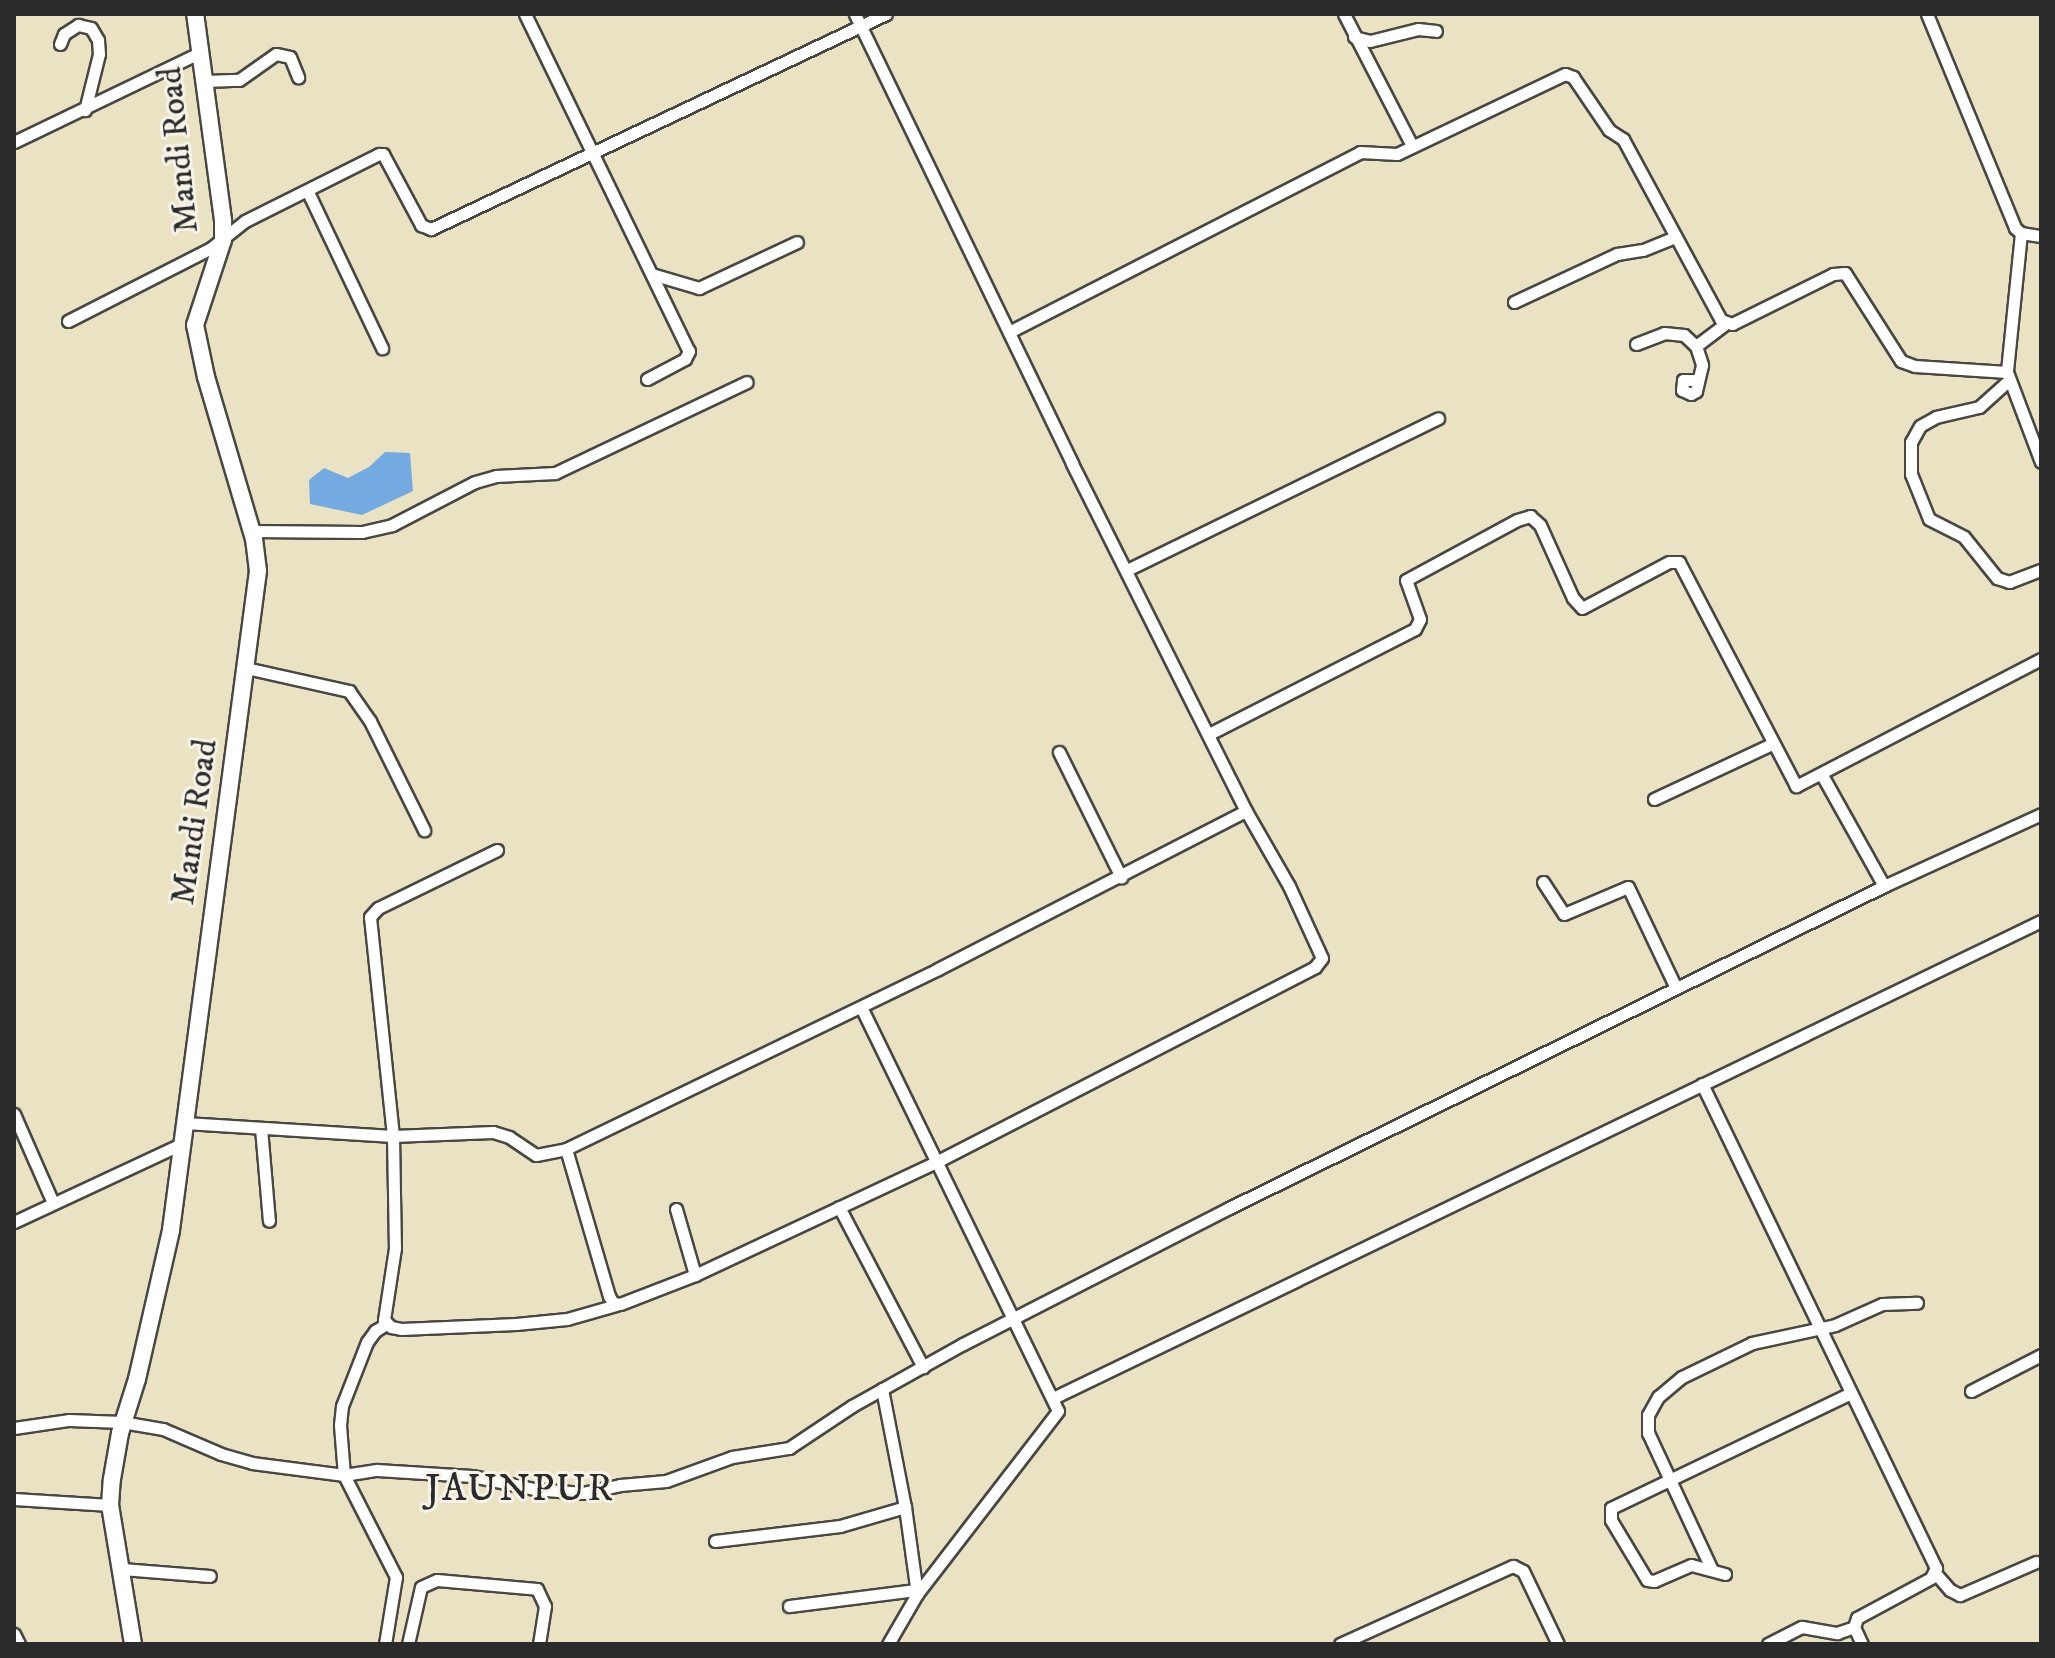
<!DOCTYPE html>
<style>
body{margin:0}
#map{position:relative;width:2055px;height:1658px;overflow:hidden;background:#eae3c3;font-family:"IM FELL DW Pica",serif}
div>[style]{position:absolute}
.water>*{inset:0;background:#72aae1}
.roads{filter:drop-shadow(2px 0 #484742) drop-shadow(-2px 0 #484742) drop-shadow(0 2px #484742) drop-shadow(0 -2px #484742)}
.street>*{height:11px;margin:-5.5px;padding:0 5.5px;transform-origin:5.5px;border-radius:5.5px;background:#fff}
.secondary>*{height:16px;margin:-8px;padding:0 8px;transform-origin:8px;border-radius:8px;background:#fff}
span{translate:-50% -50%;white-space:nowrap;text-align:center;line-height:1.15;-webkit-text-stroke:6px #f7f3e8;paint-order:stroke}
.street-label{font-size:34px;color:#2b2b2b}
.quarter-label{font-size:38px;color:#2b2b2b;letter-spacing:2px}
.frame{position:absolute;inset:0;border:16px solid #2b2b2b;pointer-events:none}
</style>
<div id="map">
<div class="water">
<div style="clip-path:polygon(385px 452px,410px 453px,413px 491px,362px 515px,310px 504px,309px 480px,324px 468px,348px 478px,369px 467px)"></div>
</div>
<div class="roads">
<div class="street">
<div style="left:525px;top:14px;width:375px;rotate:64.1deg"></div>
<div style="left:689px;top:351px;width:9px;rotate:117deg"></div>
<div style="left:685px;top:359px;width:43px;rotate:152.2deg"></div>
<div style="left:1344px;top:14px;width:148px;rotate:62.7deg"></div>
<div style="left:1927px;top:14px;width:231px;rotate:67.6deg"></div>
<div style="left:2015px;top:228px;width:8px;rotate:40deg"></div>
<div style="left:2021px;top:233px;width:20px;rotate:9deg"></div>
<div style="left:1354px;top:37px;width:16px;rotate:14deg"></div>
<div style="left:1370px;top:41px;width:49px;rotate:-14deg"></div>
<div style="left:1418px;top:29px;width:18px;rotate:6deg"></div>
<div style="left:60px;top:44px;width:11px;rotate:-68deg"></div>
<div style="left:64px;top:34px;width:17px;rotate:-33deg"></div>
<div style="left:78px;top:25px;width:13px;rotate:13deg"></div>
<div style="left:91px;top:28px;width:14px;rotate:60deg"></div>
<div style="left:98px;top:40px;width:14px;rotate:86deg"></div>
<div style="left:99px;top:54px;width:58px;rotate:104deg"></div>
<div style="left:205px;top:81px;width:34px;rotate:-2deg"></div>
<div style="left:239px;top:80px;width:45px;rotate:-35.1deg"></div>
<div style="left:276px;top:54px;width:14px;rotate:12deg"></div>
<div style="left:290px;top:57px;width:22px;rotate:68deg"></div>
<div style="left:14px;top:142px;width:205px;rotate:-25.7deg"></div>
<div style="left:308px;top:192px;width:173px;rotate:64.6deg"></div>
<div style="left:2021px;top:233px;width:140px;rotate:95.8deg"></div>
<div style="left:2007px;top:372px;width:96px;rotate:69.3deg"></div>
<div style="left:655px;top:275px;width:46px;rotate:16.5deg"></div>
<div style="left:699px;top:288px;width:108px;rotate:-25.1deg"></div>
<div style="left:1514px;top:302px;width:114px;rotate:-25deg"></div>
<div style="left:1617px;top:254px;width:26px;rotate:-9deg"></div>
<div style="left:1643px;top:250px;width:35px;rotate:-22deg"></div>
<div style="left:68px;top:321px;width:161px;rotate:-27deg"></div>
<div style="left:211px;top:248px;width:43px;rotate:-38.5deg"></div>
<div style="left:245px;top:221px;width:150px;rotate:-26.6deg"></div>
<div style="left:379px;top:154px;width:4px"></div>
<div style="left:383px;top:154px;width:81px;rotate:61.8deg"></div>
<div style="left:421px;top:225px;width:11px;rotate:22deg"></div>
<div style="left:431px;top:229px;width:503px;rotate:-25.29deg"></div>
<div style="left:1009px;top:332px;width:394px;rotate:-27.1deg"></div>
<div style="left:1360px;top:152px;width:37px;rotate:3deg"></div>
<div style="left:1397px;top:154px;width:186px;rotate:-25.5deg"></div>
<div style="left:1565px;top:74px;width:9px;rotate:21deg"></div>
<div style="left:1573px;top:77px;width:64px;rotate:55.8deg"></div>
<div style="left:1609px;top:130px;width:17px;rotate:33deg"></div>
<div style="left:1623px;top:139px;width:206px;rotate:61.6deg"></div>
<div style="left:1721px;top:320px;width:12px;rotate:20deg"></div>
<div style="left:1732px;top:324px;width:113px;rotate:-26.3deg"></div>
<div style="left:1833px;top:274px;width:12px;rotate:-5deg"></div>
<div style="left:1845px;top:273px;width:104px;rotate:57.5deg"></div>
<div style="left:1901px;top:361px;width:15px;rotate:20deg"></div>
<div style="left:1915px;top:366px;width:92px;rotate:3.7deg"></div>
<div style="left:1636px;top:344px;width:30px;rotate:-21deg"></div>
<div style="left:1664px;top:333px;width:20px;rotate:6deg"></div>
<div style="left:1684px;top:335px;width:16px;rotate:43deg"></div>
<div style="left:1696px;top:346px;width:20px;rotate:72deg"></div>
<div style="left:1702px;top:365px;width:27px;rotate:103deg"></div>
<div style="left:1696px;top:391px;width:6px;rotate:149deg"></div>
<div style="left:1691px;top:394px;width:10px;rotate:-156deg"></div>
<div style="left:1682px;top:390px;width:10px;rotate:-84deg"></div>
<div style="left:1683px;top:380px;width:14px"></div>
<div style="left:1696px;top:346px;width:38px;rotate:-37deg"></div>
<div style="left:2008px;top:381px;width:39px;rotate:138deg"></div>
<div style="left:1979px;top:407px;width:44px;rotate:166.9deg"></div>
<div style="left:1936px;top:417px;width:18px;rotate:151deg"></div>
<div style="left:1920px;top:426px;width:18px;rotate:119deg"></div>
<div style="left:1911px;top:442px;width:32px;rotate:90deg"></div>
<div style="left:1911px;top:474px;width:48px;rotate:68.2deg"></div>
<div style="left:1929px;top:519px;width:39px;rotate:27deg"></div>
<div style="left:1964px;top:537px;width:53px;rotate:51.2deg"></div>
<div style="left:1997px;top:578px;width:13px;rotate:18deg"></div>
<div style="left:2009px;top:582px;width:34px;rotate:-21deg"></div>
<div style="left:252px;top:531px;width:110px;rotate:0.5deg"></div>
<div style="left:362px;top:532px;width:31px;rotate:-13deg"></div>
<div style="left:392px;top:525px;width:93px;rotate:-27.4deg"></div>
<div style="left:475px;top:482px;width:22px;rotate:-16deg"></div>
<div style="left:496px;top:476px;width:59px;rotate:-2.9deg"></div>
<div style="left:555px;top:473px;width:212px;rotate:-25.4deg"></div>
<div style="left:1127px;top:570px;width:346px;rotate:-26deg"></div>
<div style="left:246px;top:668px;width:106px;rotate:12.6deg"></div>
<div style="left:349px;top:691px;width:37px;rotate:55deg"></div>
<div style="left:370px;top:721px;width:122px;rotate:63.6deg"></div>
<div style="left:1209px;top:734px;width:231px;rotate:-27deg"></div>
<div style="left:1415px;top:629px;width:11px;rotate:-63deg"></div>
<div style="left:1420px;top:619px;width:41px;rotate:-109.7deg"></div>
<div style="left:1406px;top:580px;width:126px;rotate:-28.4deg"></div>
<div style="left:1517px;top:520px;width:14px;rotate:-17deg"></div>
<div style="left:1530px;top:516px;width:13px;rotate:42deg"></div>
<div style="left:1540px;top:525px;width:80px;rotate:65.7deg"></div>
<div style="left:1573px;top:598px;width:13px;rotate:48deg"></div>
<div style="left:1582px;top:608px;width:98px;rotate:-27.9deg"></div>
<div style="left:1669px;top:562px;width:10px"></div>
<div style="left:1679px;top:562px;width:253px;rotate:62.4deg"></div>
<div style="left:1796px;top:786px;width:276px;rotate:-27.4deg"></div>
<div style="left:1059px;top:752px;width:140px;rotate:63.6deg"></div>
<div style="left:1822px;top:775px;width:127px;rotate:60.8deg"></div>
<div style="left:1654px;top:799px;width:130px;rotate:-25deg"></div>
<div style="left:497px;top:850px;width:132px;rotate:154deg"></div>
<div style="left:378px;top:908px;width:12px;rotate:132deg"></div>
<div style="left:370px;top:917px;width:220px;rotate:84deg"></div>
<div style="left:393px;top:1136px;width:112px;rotate:89deg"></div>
<div style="left:395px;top:1248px;width:73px;rotate:98.7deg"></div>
<div style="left:384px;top:1320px;width:10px;rotate:45deg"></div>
<div style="left:391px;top:1327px;width:10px;rotate:11deg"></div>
<div style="left:401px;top:1329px;width:115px;rotate:-2.5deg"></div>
<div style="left:516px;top:1324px;width:51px;rotate:-5.6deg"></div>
<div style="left:567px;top:1319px;width:51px;rotate:-15.9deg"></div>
<div style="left:1543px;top:882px;width:38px;rotate:57deg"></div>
<div style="left:1564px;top:914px;width:69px;rotate:-22.9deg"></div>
<div style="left:1628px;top:887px;width:112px;rotate:64.6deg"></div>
<div style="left:861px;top:1007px;width:449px;rotate:64deg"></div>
<div style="left:1058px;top:1411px;width:231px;rotate:127.6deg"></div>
<div style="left:917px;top:1594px;width:58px;rotate:120.1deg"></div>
<div style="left:1702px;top:1084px;width:538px;rotate:64.2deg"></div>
<div style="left:1936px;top:1568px;width:11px;rotate:117deg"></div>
<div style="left:1931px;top:1578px;width:84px;rotate:151.6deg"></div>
<div style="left:1857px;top:1618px;width:9px;rotate:108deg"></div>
<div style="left:1854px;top:1627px;width:19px;rotate:65deg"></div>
<div style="left:14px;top:1114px;width:97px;rotate:66.3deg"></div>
<div style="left:185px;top:1123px;width:208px;rotate:3.6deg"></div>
<div style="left:393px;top:1136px;width:100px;rotate:-2.3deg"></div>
<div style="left:493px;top:1132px;width:17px;rotate:17deg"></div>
<div style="left:509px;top:1137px;width:32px;rotate:34deg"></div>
<div style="left:536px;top:1155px;width:31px;rotate:-11deg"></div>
<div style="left:566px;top:1149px;width:413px;rotate:-25.8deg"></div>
<div style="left:938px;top:969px;width:346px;rotate:-27.2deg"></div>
<div style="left:261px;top:1128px;width:93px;rotate:85.1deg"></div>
<div style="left:566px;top:1149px;width:153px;rotate:73.7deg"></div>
<div style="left:609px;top:1296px;width:8px;rotate:60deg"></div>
<div style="left:613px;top:1303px;width:7px;rotate:8deg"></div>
<div style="left:620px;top:1304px;width:80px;rotate:-21.1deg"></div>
<div style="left:695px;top:1275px;width:268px;rotate:-25.1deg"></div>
<div style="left:938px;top:1161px;width:424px;rotate:-27.2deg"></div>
<div style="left:1315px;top:967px;width:11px;rotate:-52deg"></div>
<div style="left:1322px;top:958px;width:79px;rotate:-114.6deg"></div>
<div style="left:1289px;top:886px;width:86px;rotate:-119.8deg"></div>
<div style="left:1246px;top:811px;width:389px;rotate:-116.6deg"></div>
<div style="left:1072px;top:463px;width:499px;rotate:-115.8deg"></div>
<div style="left:839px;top:1207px;width:181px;rotate:62.3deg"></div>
<div style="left:676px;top:1209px;width:69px;rotate:73.9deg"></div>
<div style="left:14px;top:1222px;width:184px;rotate:-25deg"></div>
<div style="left:882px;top:1389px;width:120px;rotate:79deg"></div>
<div style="left:905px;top:1507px;width:88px;rotate:82.1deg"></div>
<div style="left:1971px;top:1391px;width:79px;rotate:-27.2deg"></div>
<div style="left:1053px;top:1398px;width:1097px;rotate:-25.77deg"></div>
<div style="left:14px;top:1428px;width:56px;rotate:-8.3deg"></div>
<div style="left:69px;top:1420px;width:53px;rotate:2.2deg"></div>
<div style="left:122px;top:1422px;width:42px;rotate:9.7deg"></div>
<div style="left:163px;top:1429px;width:63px;rotate:23.3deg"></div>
<div style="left:221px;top:1454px;width:32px;rotate:16deg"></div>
<div style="left:252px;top:1463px;width:93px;rotate:7.4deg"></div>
<div style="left:344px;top:1475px;width:33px;rotate:-9deg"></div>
<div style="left:377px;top:1470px;width:95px;rotate:3.6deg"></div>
<div style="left:472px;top:1476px;width:63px;rotate:11.8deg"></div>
<div style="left:534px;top:1489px;width:49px;rotate:4.7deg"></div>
<div style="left:583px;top:1493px;width:38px;rotate:-12deg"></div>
<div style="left:620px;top:1485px;width:46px;rotate:-5deg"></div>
<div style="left:666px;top:1481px;width:70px;rotate:-20deg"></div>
<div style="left:732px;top:1457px;width:58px;rotate:-9deg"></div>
<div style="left:789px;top:1448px;width:76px;rotate:-33.7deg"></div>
<div style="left:852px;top:1406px;width:127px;rotate:-29.2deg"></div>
<div style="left:963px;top:1344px;width:299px;rotate:-27.1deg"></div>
<div style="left:1229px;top:1208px;width:730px;rotate:-26.18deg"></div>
<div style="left:1884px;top:886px;width:173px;rotate:-24.6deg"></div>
<div style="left:14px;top:1499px;width:96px;rotate:3.6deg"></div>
<div style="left:715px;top:1541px;width:126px;rotate:-6.8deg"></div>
<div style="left:840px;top:1526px;width:68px;rotate:-16.3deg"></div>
<div style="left:122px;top:1569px;width:88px;rotate:4.5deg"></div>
<div style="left:1712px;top:1570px;width:151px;rotate:-115deg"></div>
<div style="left:1648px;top:1433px;width:18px;rotate:-90deg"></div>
<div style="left:1648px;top:1415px;width:21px;rotate:-61deg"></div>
<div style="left:1658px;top:1397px;width:31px;rotate:-40deg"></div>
<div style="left:1682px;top:1377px;width:78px;rotate:-25.9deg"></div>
<div style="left:1752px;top:1343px;width:85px;rotate:-12.2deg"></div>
<div style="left:1835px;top:1325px;width:51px;rotate:-24.1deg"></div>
<div style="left:1882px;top:1304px;width:35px;rotate:-2deg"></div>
<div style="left:1725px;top:1574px;width:35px;rotate:-165deg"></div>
<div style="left:1691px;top:1565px;width:40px;rotate:156.6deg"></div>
<div style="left:1654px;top:1581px;width:7px;rotate:-172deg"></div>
<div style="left:1647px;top:1580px;width:70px;rotate:-121deg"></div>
<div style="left:1611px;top:1520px;width:12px;rotate:-90deg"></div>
<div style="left:1611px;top:1508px;width:266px;rotate:-25.6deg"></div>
<div style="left:1936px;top:1574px;width:21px;rotate:49deg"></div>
<div style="left:1950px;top:1590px;width:11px;rotate:27deg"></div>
<div style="left:1960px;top:1595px;width:83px;rotate:-23.5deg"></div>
<div style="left:789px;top:1606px;width:128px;rotate:-7.2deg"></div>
<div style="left:14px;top:1634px;width:11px;rotate:63deg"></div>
<div style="left:385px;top:1644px;width:68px;rotate:-80.7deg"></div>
<div style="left:396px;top:1577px;width:114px;rotate:-117deg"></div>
<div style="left:344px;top:1475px;width:50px;rotate:-94.6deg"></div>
<div style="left:340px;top:1425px;width:19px;rotate:-84deg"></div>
<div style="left:342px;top:1406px;width:69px;rotate:-68.7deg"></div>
<div style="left:367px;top:1342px;width:14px;rotate:-54deg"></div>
<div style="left:375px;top:1331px;width:13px;rotate:-32deg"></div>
<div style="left:408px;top:1644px;width:58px;rotate:-77.2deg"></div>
<div style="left:421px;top:1587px;width:17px;rotate:-24deg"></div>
<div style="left:437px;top:1580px;width:100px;rotate:5.1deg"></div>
<div style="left:537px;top:1589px;width:19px;rotate:65deg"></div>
<div style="left:545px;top:1606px;width:38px;rotate:99deg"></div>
<div style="left:1340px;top:1644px;width:190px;rotate:-24.3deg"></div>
<div style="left:1513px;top:1566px;width:11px;rotate:27deg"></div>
<div style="left:1523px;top:1571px;width:81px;rotate:64.4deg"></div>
<div style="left:1768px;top:1644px;width:38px;rotate:-27deg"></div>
<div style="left:1802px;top:1627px;width:36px;rotate:10deg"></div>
<div style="left:1837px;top:1633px;width:18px;rotate:-19deg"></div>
</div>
<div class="secondary">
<div style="left:133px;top:1644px;width:141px;rotate:-99.4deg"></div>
<div style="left:110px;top:1505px;width:26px;rotate:-86deg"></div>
<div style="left:112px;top:1479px;width:47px;rotate:-80.1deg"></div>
<div style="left:120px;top:1433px;width:57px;rotate:-72.5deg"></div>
<div style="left:137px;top:1379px;width:153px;rotate:-77.1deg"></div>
<div style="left:171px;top:1230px;width:665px;rotate:-82.48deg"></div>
<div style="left:258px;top:571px;width:32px;rotate:-97deg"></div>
<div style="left:254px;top:539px;width:169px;rotate:-106.5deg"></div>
<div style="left:206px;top:377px;width:53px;rotate:-101.9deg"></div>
<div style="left:195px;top:325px;width:89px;rotate:-71.8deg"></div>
<div style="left:223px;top:240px;width:20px;rotate:-90deg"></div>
<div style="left:223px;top:220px;width:208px;rotate:-97.7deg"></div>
</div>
</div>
<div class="street-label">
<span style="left:179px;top:150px;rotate:-96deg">Mandi Road</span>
<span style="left:195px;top:822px;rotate:-82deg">Mandi Road</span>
</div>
<div class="quarter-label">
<span style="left:520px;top:1490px">JAUNPUR</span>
</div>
<div class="frame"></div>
</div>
